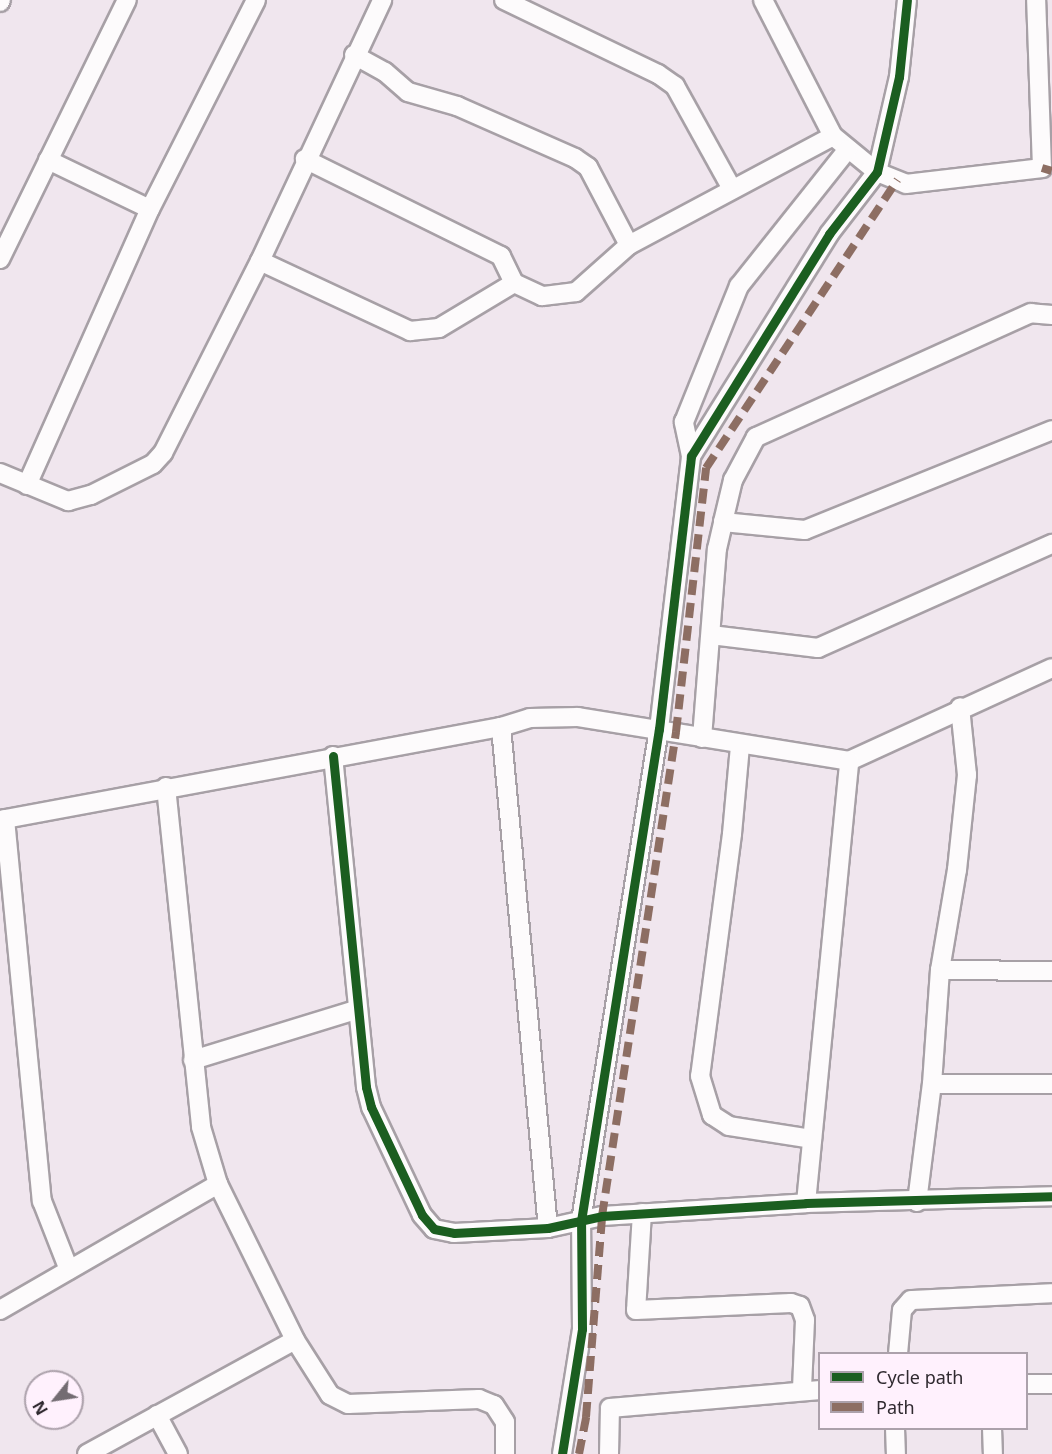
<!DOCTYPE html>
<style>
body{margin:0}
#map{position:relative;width:1052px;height:1454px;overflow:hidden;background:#f0e6ee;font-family:"Noto Sans",sans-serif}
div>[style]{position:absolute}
.roads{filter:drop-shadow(2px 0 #a7a0a6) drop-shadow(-2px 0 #a7a0a6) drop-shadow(0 2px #a7a0a6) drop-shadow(0 -2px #a7a0a6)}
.minor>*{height:18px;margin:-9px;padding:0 9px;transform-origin:9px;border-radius:9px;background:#fdfbfc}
.quiet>*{height:8px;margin-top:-4px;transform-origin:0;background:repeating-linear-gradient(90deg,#8d6e63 0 15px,transparent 0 23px)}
.cycleway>*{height:9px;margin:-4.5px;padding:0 4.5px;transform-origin:4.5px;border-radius:4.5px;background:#1b5e20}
span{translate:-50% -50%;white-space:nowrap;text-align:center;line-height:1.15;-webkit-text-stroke:6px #fff1fd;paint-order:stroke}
.legend{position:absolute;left:818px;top:1352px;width:210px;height:78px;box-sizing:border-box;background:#fff1fd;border:2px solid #aca1ab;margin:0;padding:8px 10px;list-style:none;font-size:18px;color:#302a30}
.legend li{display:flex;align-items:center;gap:12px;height:30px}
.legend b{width:30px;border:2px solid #aca1ab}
.north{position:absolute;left:24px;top:1370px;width:60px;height:60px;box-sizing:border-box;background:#fff1fd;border:2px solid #aca1ab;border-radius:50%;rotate:240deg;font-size:16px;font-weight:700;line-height:24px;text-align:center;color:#302a30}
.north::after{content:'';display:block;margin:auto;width:21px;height:27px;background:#736c72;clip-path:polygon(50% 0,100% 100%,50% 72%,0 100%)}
</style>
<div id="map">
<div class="roads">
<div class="minor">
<div style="left:504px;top:0;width:171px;rotate:25.7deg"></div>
<div style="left:658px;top:74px;width:21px;rotate:35deg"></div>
<div style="left:675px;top:86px;width:118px;rotate:61deg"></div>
<div style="left:763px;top:0;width:153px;rotate:62.8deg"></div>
<div style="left:0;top:2px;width:2px;rotate:-63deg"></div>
<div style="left:354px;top:55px;width:35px;rotate:29deg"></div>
<div style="left:385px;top:72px;width:30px;rotate:41deg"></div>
<div style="left:408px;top:92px;width:51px;rotate:15.9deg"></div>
<div style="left:457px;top:106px;width:129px;rotate:23.8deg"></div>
<div style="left:575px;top:158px;width:16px;rotate:35deg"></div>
<div style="left:588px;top:167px;width:88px;rotate:62.3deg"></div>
<div style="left:629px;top:245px;width:71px;rotate:138.4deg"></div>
<div style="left:576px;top:292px;width:34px;rotate:173deg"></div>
<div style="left:542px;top:296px;width:31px;rotate:-155deg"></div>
<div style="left:48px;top:160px;width:113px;rotate:25.7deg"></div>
<div style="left:629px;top:245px;width:231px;rotate:-28.1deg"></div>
<div style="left:833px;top:136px;width:57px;rotate:39.3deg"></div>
<div style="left:877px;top:172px;width:31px;rotate:22deg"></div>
<div style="left:906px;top:184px;width:137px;rotate:-6.7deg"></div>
<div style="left:1042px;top:168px;width:168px;rotate:-92deg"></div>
<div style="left:0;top:259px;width:288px;rotate:-63.9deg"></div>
<div style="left:260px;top:261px;width:166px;rotate:25deg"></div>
<div style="left:410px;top:331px;width:29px;rotate:-6deg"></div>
<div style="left:439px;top:328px;width:87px;rotate:-31deg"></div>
<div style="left:514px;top:283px;width:30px;rotate:-116deg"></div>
<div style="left:501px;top:256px;width:219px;rotate:-153.7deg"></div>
<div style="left:1052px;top:315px;width:21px;rotate:-175deg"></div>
<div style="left:1031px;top:313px;width:302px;rotate:155.7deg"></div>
<div style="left:756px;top:437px;width:49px;rotate:118.1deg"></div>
<div style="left:733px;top:480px;width:43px;rotate:103.4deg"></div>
<div style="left:723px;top:522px;width:82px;rotate:5.6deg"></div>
<div style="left:805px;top:530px;width:266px;rotate:-22deg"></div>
<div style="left:691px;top:456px;width:35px;rotate:-102deg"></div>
<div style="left:684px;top:422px;width:147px;rotate:-68deg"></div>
<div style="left:739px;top:286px;width:175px;rotate:-51.5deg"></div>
<div style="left:0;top:473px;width:74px;rotate:22.4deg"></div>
<div style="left:68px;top:501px;width:24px;rotate:-15deg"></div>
<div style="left:91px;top:495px;width:69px;rotate:-26.6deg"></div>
<div style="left:153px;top:464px;width:15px;rotate:-48deg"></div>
<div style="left:163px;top:453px;width:215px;rotate:-63.2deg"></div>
<div style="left:260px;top:261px;width:288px;rotate:-64.9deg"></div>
<div style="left:27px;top:485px;width:302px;rotate:-66deg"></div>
<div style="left:150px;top:209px;width:234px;rotate:-63.1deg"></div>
<div style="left:711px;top:635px;width:108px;rotate:6.9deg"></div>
<div style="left:818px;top:648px;width:256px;rotate:-24deg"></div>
<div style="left:501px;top:727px;width:503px;rotate:84.64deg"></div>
<div style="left:702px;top:738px;width:190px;rotate:-85.5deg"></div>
<div style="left:717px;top:549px;width:28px;rotate:-77deg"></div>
<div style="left:740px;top:746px;width:88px;rotate:95.2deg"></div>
<div style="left:732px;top:834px;width:244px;rotate:97.5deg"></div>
<div style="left:700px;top:1076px;width:41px;rotate:72.9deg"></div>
<div style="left:712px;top:1115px;width:20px;rotate:33deg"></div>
<div style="left:729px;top:1126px;width:84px;rotate:8.9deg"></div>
<div style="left:333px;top:756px;width:333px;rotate:84.3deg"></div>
<div style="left:366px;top:1087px;width:21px;rotate:76deg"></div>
<div style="left:371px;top:1107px;width:119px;rotate:64.7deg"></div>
<div style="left:422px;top:1215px;width:18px;rotate:49deg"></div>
<div style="left:434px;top:1229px;width:20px;rotate:11deg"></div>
<div style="left:454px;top:1233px;width:94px;rotate:-3deg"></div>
<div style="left:548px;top:1228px;width:55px;rotate:-12.5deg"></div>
<div style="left:602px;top:1216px;width:204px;rotate:-3.6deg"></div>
<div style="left:806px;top:1203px;width:246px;rotate:-1.6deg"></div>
<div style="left:166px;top:787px;width:342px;rotate:84.1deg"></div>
<div style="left:201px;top:1127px;width:59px;rotate:73.4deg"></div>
<div style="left:218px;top:1184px;width:174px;rotate:63.7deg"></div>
<div style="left:295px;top:1340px;width:65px;rotate:57.5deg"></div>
<div style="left:330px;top:1395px;width:20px;rotate:27deg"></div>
<div style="left:348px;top:1404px;width:131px;rotate:-2.2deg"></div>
<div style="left:479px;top:1399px;width:16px;rotate:22deg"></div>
<div style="left:494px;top:1405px;width:20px;rotate:57deg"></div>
<div style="left:505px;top:1422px;width:32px;rotate:90deg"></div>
<div style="left:5px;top:819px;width:384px;rotate:84.5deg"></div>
<div style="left:42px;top:1201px;width:74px;rotate:68.6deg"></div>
<div style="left:0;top:820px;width:510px;rotate:-10.52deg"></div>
<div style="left:501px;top:727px;width:30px;rotate:-17deg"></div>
<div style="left:530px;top:718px;width:48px;rotate:-1.2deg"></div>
<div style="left:578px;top:717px;width:275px;rotate:9.2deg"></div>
<div style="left:849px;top:761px;width:223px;rotate:-24.6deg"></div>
<div style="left:940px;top:970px;width:112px;rotate:0.5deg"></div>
<div style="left:193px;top:1060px;width:170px;rotate:-17.1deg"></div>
<div style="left:932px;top:1084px;width:120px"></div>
<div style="left:917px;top:1202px;width:119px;rotate:-82.8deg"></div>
<div style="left:932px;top:1084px;width:114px;rotate:-86deg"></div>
<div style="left:940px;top:970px;width:101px;rotate:-80.4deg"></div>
<div style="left:957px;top:870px;width:96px;rotate:-84deg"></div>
<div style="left:967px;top:775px;width:68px;rotate:-95.9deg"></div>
<div style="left:806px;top:1203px;width:444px;rotate:-84.4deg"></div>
<div style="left:642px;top:1213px;width:97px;rotate:93.5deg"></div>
<div style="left:636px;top:1310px;width:155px;rotate:-2.6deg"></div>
<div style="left:791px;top:1303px;width:9px;rotate:18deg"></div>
<div style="left:800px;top:1306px;width:15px;rotate:70deg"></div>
<div style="left:805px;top:1320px;width:69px;rotate:92.5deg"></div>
<div style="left:0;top:1310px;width:252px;rotate:-30deg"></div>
<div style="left:898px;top:1354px;width:44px;rotate:-84.8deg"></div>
<div style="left:902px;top:1310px;width:13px;rotate:-48deg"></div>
<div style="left:911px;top:1300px;width:141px;rotate:-2.8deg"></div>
<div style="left:1026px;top:1384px;width:26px"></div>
<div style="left:157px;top:1415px;width:44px;rotate:61.7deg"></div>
<div style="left:895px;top:1428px;width:26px;rotate:88deg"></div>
<div style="left:992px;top:1428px;width:26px;rotate:88deg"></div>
<div style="left:87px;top:1454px;width:237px;rotate:-28.7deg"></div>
<div style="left:562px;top:1454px;width:127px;rotate:-80.9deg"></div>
<div style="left:582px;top:1329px;width:108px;rotate:-90.5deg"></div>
<div style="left:581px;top:1221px;width:498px;rotate:-81deg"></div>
<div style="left:659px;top:729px;width:275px;rotate:-83.3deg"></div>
<div style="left:691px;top:456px;width:261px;rotate:-58.1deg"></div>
<div style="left:829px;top:234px;width:78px;rotate:-52.3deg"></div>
<div style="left:877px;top:172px;width:98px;rotate:-77deg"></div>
<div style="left:899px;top:77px;width:77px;rotate:-84.1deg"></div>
<div style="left:609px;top:1454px;width:46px;rotate:-88.8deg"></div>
<div style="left:610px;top:1408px;width:211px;rotate:-4.9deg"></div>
</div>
</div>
<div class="quiet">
<div style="left:1042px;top:168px;width:10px;rotate:17deg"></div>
<div style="left:579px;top:1454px;width:38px;rotate:-79deg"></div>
<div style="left:586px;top:1417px;width:202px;rotate:-85.4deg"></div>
<div style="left:602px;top:1216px;width:490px;rotate:-81.3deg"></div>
<div style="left:676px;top:732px;width:266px;rotate:-83.5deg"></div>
<div style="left:706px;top:468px;width:346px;rotate:-56.4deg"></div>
</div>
<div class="cycleway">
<div style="left:333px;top:756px;width:333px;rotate:84.3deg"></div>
<div style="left:366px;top:1087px;width:21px;rotate:76deg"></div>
<div style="left:371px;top:1107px;width:119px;rotate:64.7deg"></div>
<div style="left:422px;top:1215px;width:18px;rotate:49deg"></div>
<div style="left:434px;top:1229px;width:20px;rotate:11deg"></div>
<div style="left:454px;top:1233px;width:94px;rotate:-3deg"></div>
<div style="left:548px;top:1228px;width:55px;rotate:-12.5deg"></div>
<div style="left:602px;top:1216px;width:204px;rotate:-3.6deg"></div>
<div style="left:806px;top:1203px;width:246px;rotate:-1.6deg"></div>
<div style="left:562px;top:1454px;width:127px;rotate:-80.9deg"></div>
<div style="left:582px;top:1329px;width:108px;rotate:-90.5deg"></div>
<div style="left:581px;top:1221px;width:498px;rotate:-81deg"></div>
<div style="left:659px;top:729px;width:275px;rotate:-83.3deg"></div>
<div style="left:691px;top:456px;width:261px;rotate:-58.1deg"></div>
<div style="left:829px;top:234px;width:78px;rotate:-52.3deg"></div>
<div style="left:877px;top:172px;width:98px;rotate:-77deg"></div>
<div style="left:899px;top:77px;width:77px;rotate:-84.1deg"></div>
</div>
<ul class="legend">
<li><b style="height:8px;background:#1b5e20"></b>Cycle path</li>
<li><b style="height:8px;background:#8d6e63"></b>Path</li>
</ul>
<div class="north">N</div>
</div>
